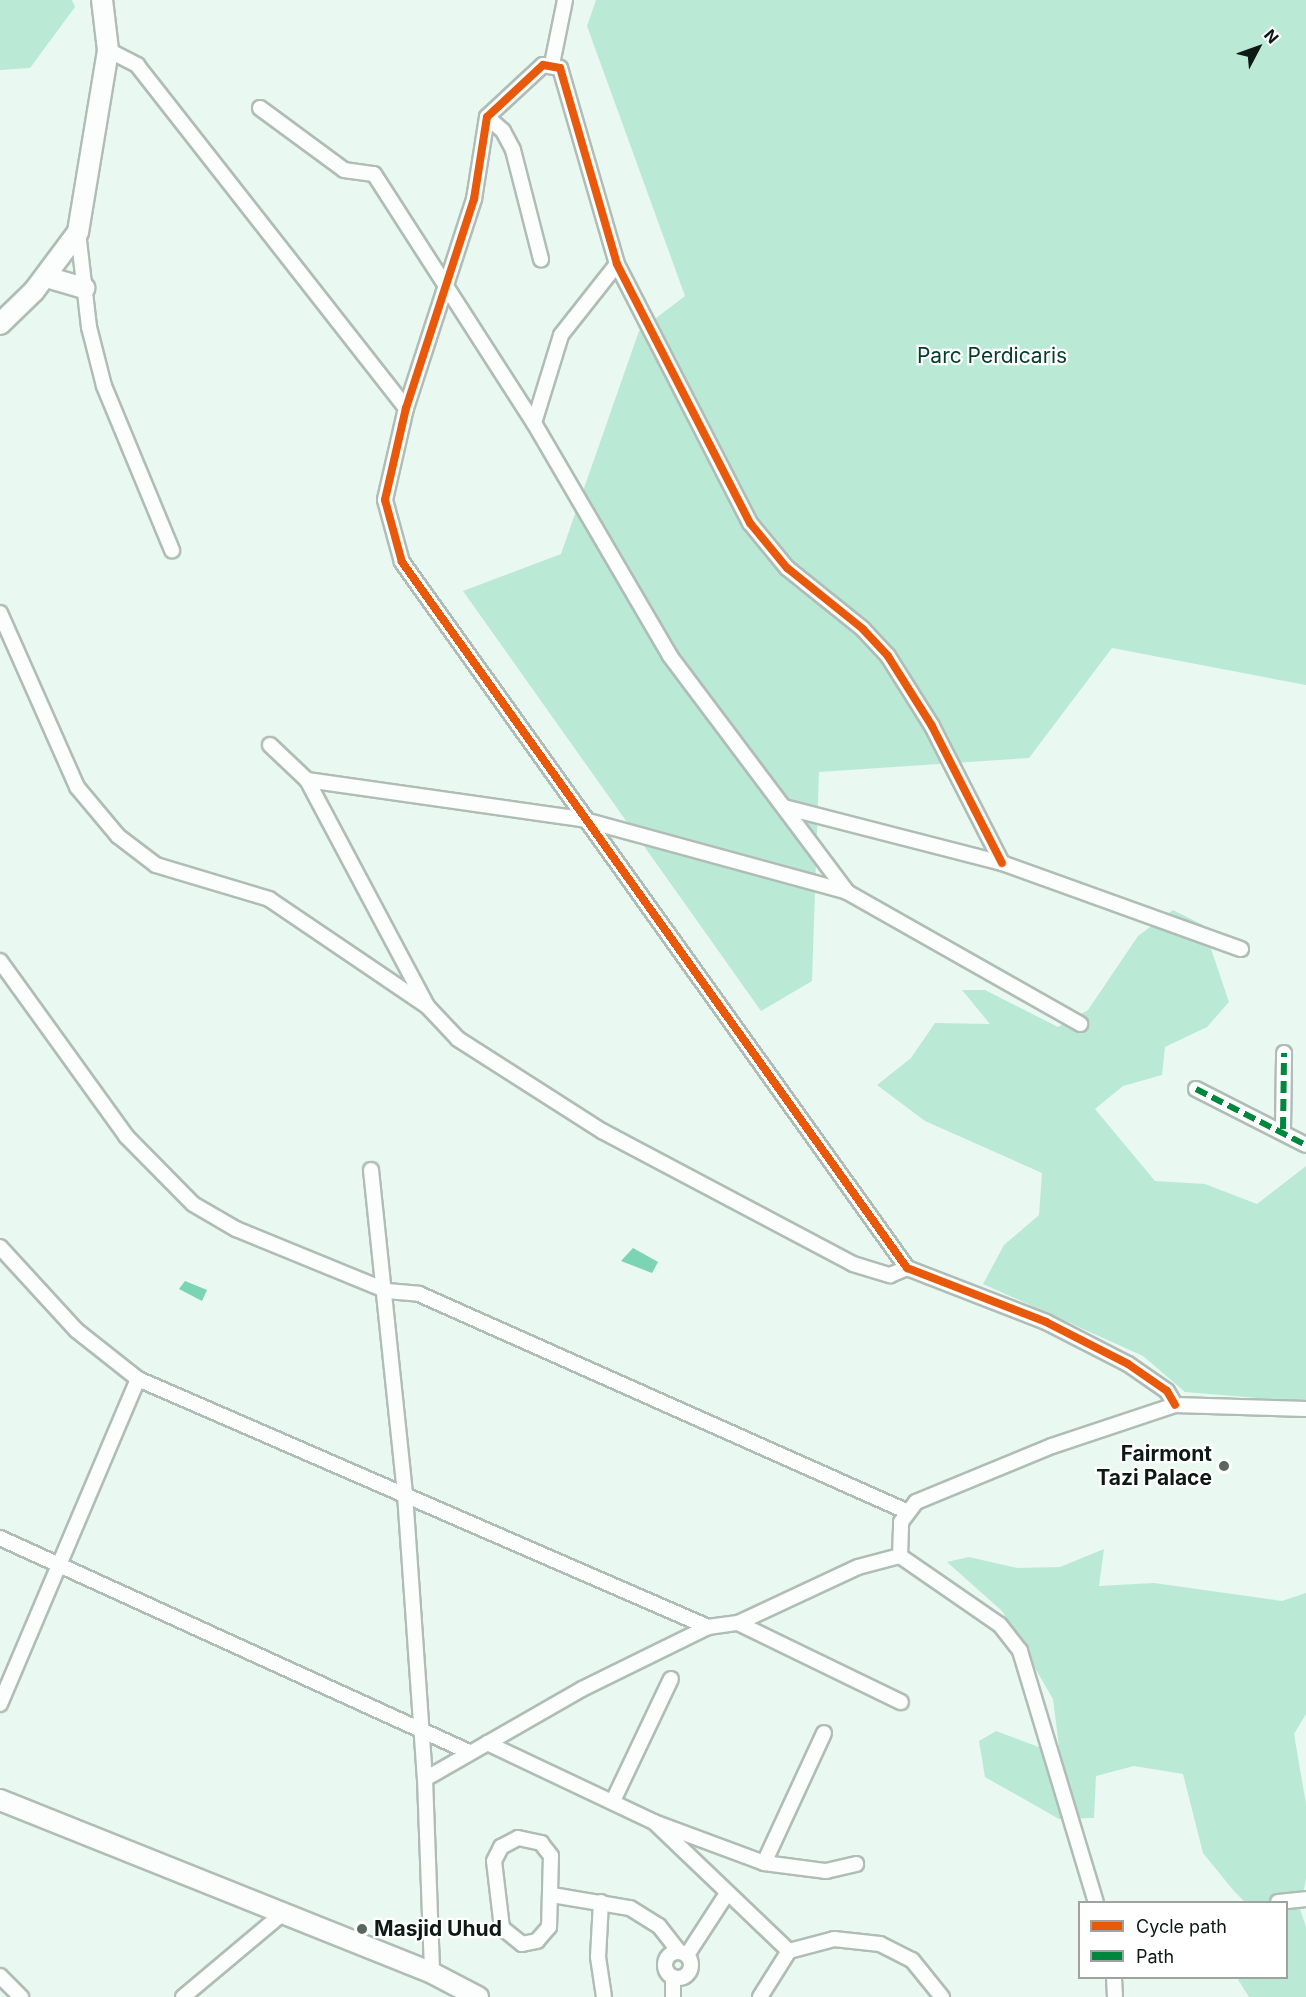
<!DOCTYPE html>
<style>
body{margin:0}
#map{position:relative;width:1306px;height:1997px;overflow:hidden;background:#e9f8f1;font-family:Inter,sans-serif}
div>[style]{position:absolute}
.green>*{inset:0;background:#baead6}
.water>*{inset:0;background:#7bd4b3}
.roads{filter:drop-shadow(2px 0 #b0bdb7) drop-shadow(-2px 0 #b0bdb7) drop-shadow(0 2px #b0bdb7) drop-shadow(0 -2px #b0bdb7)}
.street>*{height:14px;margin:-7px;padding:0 7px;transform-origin:7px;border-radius:7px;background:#fcfefd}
.street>.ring{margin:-7px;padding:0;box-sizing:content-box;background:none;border:14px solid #fcfefd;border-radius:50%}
.secondary>*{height:20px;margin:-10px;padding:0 10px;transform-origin:10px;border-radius:10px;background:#fcfefd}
.quiet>*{height:6px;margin-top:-3px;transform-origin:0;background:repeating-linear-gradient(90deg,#00873e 0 12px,transparent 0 18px)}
.cycleway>*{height:8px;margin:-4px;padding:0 4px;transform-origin:4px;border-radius:4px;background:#e8590c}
.dots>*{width:16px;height:16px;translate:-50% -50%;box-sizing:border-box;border:3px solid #fff;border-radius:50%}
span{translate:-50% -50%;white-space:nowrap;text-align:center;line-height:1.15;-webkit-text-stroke:4.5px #fff;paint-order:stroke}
.park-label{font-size:21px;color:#053c2a}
.poi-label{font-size:21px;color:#0d1914;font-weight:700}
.right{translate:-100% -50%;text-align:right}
.left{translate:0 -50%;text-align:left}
.legend{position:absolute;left:1078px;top:1901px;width:210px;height:78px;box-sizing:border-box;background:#fff;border:2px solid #9ea3a1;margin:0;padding:8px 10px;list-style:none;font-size:18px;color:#0d1914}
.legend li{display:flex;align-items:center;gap:12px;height:30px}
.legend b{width:30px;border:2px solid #9ea3a1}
.north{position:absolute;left:1228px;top:18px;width:60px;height:60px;-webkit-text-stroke:4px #fff;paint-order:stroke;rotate:49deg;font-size:16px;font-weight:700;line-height:24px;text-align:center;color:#0d1914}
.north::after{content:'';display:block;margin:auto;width:21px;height:27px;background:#0d1914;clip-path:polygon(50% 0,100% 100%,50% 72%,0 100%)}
</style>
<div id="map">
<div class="green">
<div style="clip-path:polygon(0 0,72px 0,75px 7px,30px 68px,0 70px)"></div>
<div style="clip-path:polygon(596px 0,1306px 0,1306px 685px,1112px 648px,1029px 758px,819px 772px,812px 981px,761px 1011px,463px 591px,561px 554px,639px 331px,685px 296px,587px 26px)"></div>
<div style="clip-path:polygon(1173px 910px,1203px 925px,1229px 1002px,1207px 1027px,1165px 1047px,1162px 1075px,1123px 1086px,1095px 1109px,1155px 1181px,1205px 1184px,1257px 1204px,1306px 1166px,1306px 1402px,1185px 1392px,1143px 1356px,983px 1284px,1004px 1245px,1039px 1215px,1042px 1173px,925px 1121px,877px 1085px,911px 1058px,935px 1023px,990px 1024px,962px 990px,985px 990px,1058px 1027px,1088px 1010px,1138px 936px)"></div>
<div style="clip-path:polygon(1104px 1549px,1099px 1586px,1154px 1583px,1282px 1601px,1306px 1593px,1306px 1714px,1294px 1734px,1306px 1804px,1306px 1879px,1300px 1909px,1306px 1927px,1306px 1997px,1249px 1997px,1237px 1978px,1286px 1978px,1286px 1902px,1245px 1902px,1233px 1890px,1203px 1853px,1183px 1774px,1134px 1766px,1096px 1776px,1094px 1818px,1059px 1819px,985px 1777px,979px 1741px,996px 1731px,1060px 1755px,1053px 1699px,1002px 1611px,947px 1562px,969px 1557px,1017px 1568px,1060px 1567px)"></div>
</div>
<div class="water">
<div style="clip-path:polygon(633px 1248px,658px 1262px,652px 1273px,621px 1261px)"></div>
<div style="clip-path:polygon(185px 1281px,207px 1290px,202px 1301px,179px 1289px)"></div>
</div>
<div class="roads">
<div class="street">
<div style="left:108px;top:50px;width:33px;rotate:27deg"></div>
<div style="left:137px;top:65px;width:436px;rotate:51.9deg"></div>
<div style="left:552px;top:64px;width:65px;rotate:-78.5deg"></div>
<div style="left:260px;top:108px;width:104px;rotate:36.4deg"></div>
<div style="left:344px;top:170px;width:30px;rotate:8deg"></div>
<div style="left:374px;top:174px;width:296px;rotate:57.3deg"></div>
<div style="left:534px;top:423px;width:270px;rotate:59.7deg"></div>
<div style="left:670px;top:656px;width:295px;rotate:53.1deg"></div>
<div style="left:487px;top:117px;width:21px;rotate:41deg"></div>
<div style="left:503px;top:131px;width:21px;rotate:62deg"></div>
<div style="left:513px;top:150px;width:113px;rotate:75.6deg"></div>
<div style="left:78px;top:232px;width:96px;rotate:83.4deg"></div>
<div style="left:89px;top:327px;width:61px;rotate:75.7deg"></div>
<div style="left:104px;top:386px;width:178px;rotate:67.5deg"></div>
<div style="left:534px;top:423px;width:92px;rotate:-72.9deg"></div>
<div style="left:561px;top:335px;width:90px;rotate:-51.7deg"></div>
<div style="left:0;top:613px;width:190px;rotate:66.1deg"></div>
<div style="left:77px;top:787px;width:64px;rotate:50.1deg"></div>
<div style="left:118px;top:836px;width:48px;rotate:37.3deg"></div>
<div style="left:156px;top:865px;width:118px;rotate:16.7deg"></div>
<div style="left:269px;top:899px;width:191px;rotate:34.1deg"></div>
<div style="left:427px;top:1006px;width:45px;rotate:46.8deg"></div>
<div style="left:458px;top:1039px;width:171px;rotate:32.6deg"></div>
<div style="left:602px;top:1131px;width:284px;rotate:27.9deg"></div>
<div style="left:853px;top:1264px;width:39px;rotate:17deg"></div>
<div style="left:890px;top:1275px;width:18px;rotate:-22deg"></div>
<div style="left:270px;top:745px;width:51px;rotate:43.4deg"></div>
<div style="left:307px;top:780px;width:254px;rotate:62deg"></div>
<div style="left:307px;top:780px;width:277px;rotate:8.1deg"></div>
<div style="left:581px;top:819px;width:276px;rotate:15.3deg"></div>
<div style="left:847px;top:892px;width:268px;rotate:29.5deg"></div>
<div style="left:784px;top:807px;width:225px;rotate:14.4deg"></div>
<div style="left:1002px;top:863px;width:254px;rotate:19.8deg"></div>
<div style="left:1002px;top:863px;width:154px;rotate:-117.1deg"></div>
<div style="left:932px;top:726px;width:83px;rotate:-122.2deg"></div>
<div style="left:888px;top:656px;width:37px;rotate:-133deg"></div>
<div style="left:863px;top:629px;width:97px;rotate:-141.2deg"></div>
<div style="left:787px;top:568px;width:58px;rotate:-129.4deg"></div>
<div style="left:750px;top:523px;width:291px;rotate:-117.2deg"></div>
<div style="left:617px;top:264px;width:204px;rotate:-106.2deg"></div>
<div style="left:560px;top:68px;width:17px;rotate:-170deg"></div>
<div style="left:543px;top:65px;width:76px;rotate:137.1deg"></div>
<div style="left:487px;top:117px;width:83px;rotate:99deg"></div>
<div style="left:474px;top:199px;width:220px;rotate:108deg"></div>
<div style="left:406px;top:408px;width:94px;rotate:102.9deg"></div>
<div style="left:385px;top:500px;width:64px;rotate:74.7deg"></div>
<div style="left:402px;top:562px;width:868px;rotate:54.42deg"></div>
<div style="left:907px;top:1268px;width:149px;rotate:21.2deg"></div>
<div style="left:1046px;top:1322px;width:92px;rotate:27.1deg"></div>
<div style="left:1128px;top:1364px;width:47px;rotate:34.7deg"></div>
<div style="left:1167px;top:1391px;width:16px;rotate:60deg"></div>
<div style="left:0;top:961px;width:216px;rotate:54.2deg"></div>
<div style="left:126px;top:1136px;width:95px;rotate:45.4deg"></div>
<div style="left:193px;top:1204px;width:50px;rotate:30.2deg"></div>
<div style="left:236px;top:1229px;width:163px;rotate:22.3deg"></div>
<div style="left:387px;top:1291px;width:32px;rotate:5deg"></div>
<div style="left:419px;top:1294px;width:533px;rotate:24.02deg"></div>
<div style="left:1196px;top:1089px;width:123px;rotate:27deg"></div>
<div style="left:1283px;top:1129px;width:76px;rotate:-89.2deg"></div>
<div style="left:371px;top:1170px;width:326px;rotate:84deg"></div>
<div style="left:405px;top:1494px;width:286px;rotate:86deg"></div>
<div style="left:425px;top:1779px;width:194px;rotate:87.9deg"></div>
<div style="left:0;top:1247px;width:113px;rotate:47.5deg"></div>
<div style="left:76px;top:1330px;width:79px;rotate:38.3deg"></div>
<div style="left:138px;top:1379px;width:622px;rotate:23.51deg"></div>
<div style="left:0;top:1538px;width:513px;rotate:24.52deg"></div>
<div style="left:900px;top:1556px;width:34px;rotate:-88deg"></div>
<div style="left:901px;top:1522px;width:25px;rotate:-53deg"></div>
<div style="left:916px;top:1502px;width:147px;rotate:-22.4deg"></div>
<div style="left:1052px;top:1446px;width:130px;rotate:-18.4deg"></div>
<div style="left:1175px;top:1405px;width:131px;rotate:1.7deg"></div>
<div style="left:738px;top:1623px;width:181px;rotate:25.9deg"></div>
<div style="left:0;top:1704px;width:353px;rotate:-67deg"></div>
<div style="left:487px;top:1743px;width:185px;rotate:25.3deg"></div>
<div style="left:654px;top:1822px;width:117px;rotate:20.4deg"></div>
<div style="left:764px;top:1863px;width:63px;rotate:7.4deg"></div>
<div style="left:826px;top:1871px;width:31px;rotate:-13deg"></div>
<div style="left:425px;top:1779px;width:181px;rotate:-29.8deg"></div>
<div style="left:582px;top:1689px;width:140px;rotate:-26.2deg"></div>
<div style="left:708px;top:1627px;width:30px;rotate:-8deg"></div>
<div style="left:738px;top:1623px;width:132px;rotate:-25deg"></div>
<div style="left:858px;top:1567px;width:43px;rotate:-14.7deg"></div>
<div style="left:900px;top:1556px;width:121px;rotate:34.6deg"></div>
<div style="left:1000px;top:1625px;width:33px;rotate:52deg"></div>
<div style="left:1020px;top:1651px;width:262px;rotate:73.2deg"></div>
<div style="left:613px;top:1801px;width:135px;rotate:-64.6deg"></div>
<div style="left:654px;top:1822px;width:187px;rotate:43.7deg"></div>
<div style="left:518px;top:1838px;width:24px;rotate:12deg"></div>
<div style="left:541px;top:1843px;width:16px;rotate:52deg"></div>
<div style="left:551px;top:1856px;width:71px;rotate:91.6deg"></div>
<div style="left:549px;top:1927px;width:18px;rotate:131deg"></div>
<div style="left:537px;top:1941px;width:15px;rotate:169deg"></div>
<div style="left:522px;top:1944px;width:26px;rotate:-141deg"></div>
<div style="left:502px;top:1928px;width:67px;rotate:-96.8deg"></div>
<div style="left:494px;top:1861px;width:16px;rotate:-63deg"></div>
<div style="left:501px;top:1847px;width:19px;rotate:-28deg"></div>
<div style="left:764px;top:1863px;width:143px;rotate:-65.2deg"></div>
<div style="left:552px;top:1895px;width:79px;rotate:9.5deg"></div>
<div style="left:630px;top:1908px;width:34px;rotate:32deg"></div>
<div style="left:659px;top:1926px;width:33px;rotate:52deg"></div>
<div style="left:601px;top:1902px;width:55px;rotate:93.1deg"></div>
<div style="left:598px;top:1957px;width:40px;rotate:81.5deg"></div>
<div style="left:1278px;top:1902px;width:28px;rotate:-6deg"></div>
<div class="ring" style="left:665px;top:1952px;width:12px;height:12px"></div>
<div style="left:687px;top:1955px;width:72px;rotate:-57deg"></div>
<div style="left:0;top:1976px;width:30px;rotate:45deg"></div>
<div style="left:673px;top:1977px;width:20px;rotate:90deg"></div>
<div style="left:1114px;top:1978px;width:19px;rotate:87deg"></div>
<div style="left:183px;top:1997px;width:129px;rotate:-40deg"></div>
<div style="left:760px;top:1997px;width:54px;rotate:-57.8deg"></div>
<div style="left:789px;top:1951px;width:47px;rotate:-14.9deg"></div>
<div style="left:834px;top:1939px;width:46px;rotate:6.2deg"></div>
<div style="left:880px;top:1944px;width:36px;rotate:27deg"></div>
<div style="left:912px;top:1960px;width:48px;rotate:51deg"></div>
</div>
<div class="secondary">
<div style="left:46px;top:277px;width:40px;rotate:16deg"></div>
<div style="left:0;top:324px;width:47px;rotate:-44.1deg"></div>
<div style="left:34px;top:291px;width:74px;rotate:-53.3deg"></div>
<div style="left:78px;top:232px;width:184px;rotate:-80.6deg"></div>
<div style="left:108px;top:50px;width:50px;rotate:-96.8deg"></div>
<div style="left:0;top:1800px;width:465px;rotate:21.8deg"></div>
<div style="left:432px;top:1973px;width:52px;rotate:27.6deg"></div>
</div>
</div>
<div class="quiet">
<div style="left:1196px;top:1089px;width:123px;rotate:27deg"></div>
<div style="left:1283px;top:1129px;width:76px;rotate:-89.2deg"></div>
</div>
<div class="cycleway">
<div style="left:1002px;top:863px;width:154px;rotate:-117.1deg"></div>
<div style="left:932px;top:726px;width:83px;rotate:-122.2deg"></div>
<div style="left:888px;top:656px;width:37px;rotate:-133deg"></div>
<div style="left:863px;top:629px;width:97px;rotate:-141.2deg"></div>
<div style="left:787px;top:568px;width:58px;rotate:-129.4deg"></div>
<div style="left:750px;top:523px;width:291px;rotate:-117.2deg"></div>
<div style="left:617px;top:264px;width:204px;rotate:-106.2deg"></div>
<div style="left:560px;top:68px;width:17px;rotate:-170deg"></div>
<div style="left:543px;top:65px;width:76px;rotate:137.1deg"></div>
<div style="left:487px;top:117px;width:83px;rotate:99deg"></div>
<div style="left:474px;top:199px;width:220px;rotate:108deg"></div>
<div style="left:406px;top:408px;width:94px;rotate:102.9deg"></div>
<div style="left:385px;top:500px;width:64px;rotate:74.7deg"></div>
<div style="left:402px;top:562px;width:868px;rotate:54.42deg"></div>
<div style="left:907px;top:1268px;width:149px;rotate:21.2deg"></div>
<div style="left:1046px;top:1322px;width:92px;rotate:27.1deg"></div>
<div style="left:1128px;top:1364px;width:47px;rotate:34.7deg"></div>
<div style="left:1167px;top:1391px;width:16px;rotate:60deg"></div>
</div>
<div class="dots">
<div style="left:1224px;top:1466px;background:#5a6761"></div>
<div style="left:362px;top:1929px;background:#5a6761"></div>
</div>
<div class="park-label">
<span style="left:992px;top:356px">Parc Perdicaris</span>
</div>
<div class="poi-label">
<span class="right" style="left:1212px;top:1466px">Fairmont<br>Tazi Palace</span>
<span class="left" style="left:374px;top:1929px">Masjid Uhud</span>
</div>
<ul class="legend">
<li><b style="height:8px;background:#e8590c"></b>Cycle path</li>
<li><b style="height:8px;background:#00873e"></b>Path</li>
</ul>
<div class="north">N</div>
</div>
